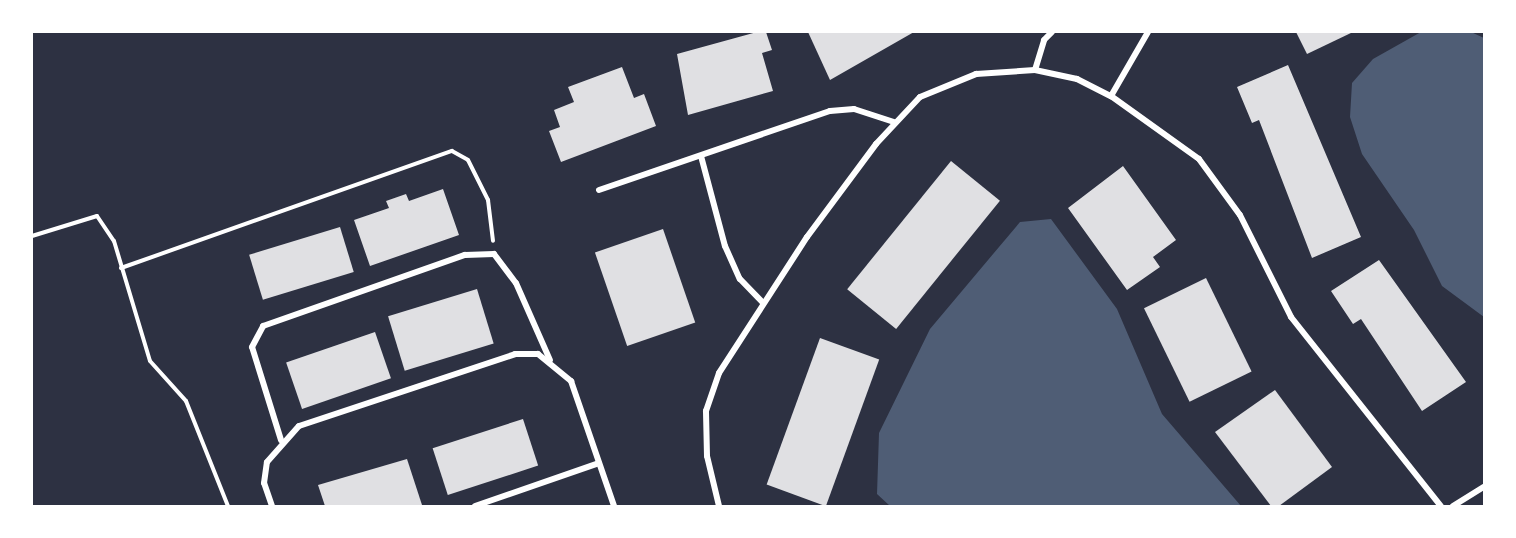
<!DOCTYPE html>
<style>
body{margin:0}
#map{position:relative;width:1516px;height:538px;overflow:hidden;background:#2d3142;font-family:Karla,sans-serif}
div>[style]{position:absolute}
.water>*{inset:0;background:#4f5d75}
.building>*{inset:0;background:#e0e0e3;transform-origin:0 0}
.path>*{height:4px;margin:-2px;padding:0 2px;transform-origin:2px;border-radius:2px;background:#fff}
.minor>*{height:6px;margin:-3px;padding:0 3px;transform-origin:3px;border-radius:3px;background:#fff}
span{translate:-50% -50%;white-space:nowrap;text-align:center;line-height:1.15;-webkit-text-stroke:4.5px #fff;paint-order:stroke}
.frame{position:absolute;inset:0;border:33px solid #fff;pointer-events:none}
</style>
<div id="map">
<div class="water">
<div style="clip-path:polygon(1421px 32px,1471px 32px,1484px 38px,1484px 317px,1442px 286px,1414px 230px,1362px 154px,1350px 117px,1352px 83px,1373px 59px)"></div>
<div style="clip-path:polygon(1051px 219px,1117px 309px,1162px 414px,1241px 506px,890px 506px,877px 494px,879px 433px,930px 329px,1020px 222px)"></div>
</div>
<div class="building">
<div style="clip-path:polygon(757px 32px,766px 32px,772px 50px,762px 53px,773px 91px,688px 115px,677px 54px)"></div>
<div style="clip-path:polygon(808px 32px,914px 32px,830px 80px)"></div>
<div style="clip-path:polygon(1296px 32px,1353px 32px,1307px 54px)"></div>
<div style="clip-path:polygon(1288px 65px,1361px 237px,1312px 258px,1259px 120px,1252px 123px,1237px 87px)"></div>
<div style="clip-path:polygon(622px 67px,634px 98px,644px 94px,656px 126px,561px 162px,549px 131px,560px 127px,554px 110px,574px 102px,568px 87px)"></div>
<div style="left:951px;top:161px;width:63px;height:165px;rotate:39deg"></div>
<div style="clip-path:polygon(1123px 166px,1176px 240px,1153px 257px,1160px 267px,1127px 290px,1068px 208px)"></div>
<div style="clip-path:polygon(443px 189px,459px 235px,370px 266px,354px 220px,389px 208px,386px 201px,406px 194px,409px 201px)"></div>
<div style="left:340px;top:227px;width:47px;height:95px;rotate:73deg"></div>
<div style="left:663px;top:229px;width:99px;height:72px;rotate:71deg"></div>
<div style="clip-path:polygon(1379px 260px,1466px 382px,1422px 411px,1361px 319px,1353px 324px,1331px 291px)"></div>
<div style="left:1206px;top:278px;width:104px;height:69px;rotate:64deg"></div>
<div style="left:477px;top:289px;width:57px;height:93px;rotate:73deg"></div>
<div style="left:375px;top:332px;width:49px;height:94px;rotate:71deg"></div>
<div style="left:820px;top:338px;width:63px;height:156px;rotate:20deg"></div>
<div style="clip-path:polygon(1275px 390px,1332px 467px,1279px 506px,1271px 506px,1215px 432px)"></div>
<div style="left:523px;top:419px;width:49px;height:95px;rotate:72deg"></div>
<div style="clip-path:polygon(407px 459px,422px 505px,325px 506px,318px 485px)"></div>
</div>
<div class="path">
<div style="left:32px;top:236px;width:68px;rotate:-17.1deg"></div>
<div style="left:97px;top:216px;width:30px;rotate:56deg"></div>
<div style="left:114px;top:241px;width:125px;rotate:73.3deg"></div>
<div style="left:150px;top:361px;width:54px;rotate:48deg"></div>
<div style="left:186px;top:401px;width:113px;rotate:68.2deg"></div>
<div style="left:121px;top:268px;width:351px;rotate:-19.5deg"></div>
<div style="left:452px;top:151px;width:18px;rotate:29deg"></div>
<div style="left:468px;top:160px;width:45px;rotate:63.4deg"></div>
<div style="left:488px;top:200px;width:41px;rotate:83deg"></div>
</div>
<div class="minor">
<div style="left:1035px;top:70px;width:31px;rotate:-73deg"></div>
<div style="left:1044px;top:40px;width:11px;rotate:-45deg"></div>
<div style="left:1111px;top:96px;width:74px;rotate:-60deg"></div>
<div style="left:701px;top:156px;width:93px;rotate:75.1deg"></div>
<div style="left:725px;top:246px;width:36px;rotate:66deg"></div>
<div style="left:740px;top:279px;width:32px;rotate:46deg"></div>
<div style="left:599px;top:190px;width:244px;rotate:-18.9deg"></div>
<div style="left:830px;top:111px;width:24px;rotate:-5deg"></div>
<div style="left:854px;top:109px;width:42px;rotate:18deg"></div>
<div style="left:281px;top:440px;width:97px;rotate:-107.3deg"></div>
<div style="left:252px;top:347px;width:24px;rotate:-62deg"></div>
<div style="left:263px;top:326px;width:214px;rotate:-19.4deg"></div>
<div style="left:465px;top:255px;width:29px;rotate:-2deg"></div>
<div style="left:494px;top:254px;width:36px;rotate:53deg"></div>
<div style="left:516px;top:283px;width:84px;rotate:66.2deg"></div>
<div style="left:272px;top:506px;width:24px;rotate:-109deg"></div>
<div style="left:264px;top:483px;width:21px;rotate:-82deg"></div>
<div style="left:267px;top:462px;width:48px;rotate:-48.4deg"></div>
<div style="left:299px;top:426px;width:228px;rotate:-18.4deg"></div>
<div style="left:515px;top:354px;width:23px"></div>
<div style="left:538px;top:354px;width:43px;rotate:39.3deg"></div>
<div style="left:571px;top:381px;width:132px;rotate:71deg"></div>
<div style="left:475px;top:506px;width:131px;rotate:-19.1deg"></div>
<div style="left:719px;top:506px;width:51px;rotate:-103.5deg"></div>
<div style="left:707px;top:456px;width:45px;rotate:-91.3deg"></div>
<div style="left:706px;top:411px;width:40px;rotate:-71.1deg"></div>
<div style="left:719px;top:373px;width:162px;rotate:-57.1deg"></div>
<div style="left:807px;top:237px;width:116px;rotate:-53.4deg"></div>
<div style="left:876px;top:144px;width:64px;rotate:-46.9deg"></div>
<div style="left:920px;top:97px;width:61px;rotate:-22.3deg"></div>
<div style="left:976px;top:74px;width:59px;rotate:-3.9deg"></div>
<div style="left:1035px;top:70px;width:43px;rotate:12.1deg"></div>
<div style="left:1077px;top:79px;width:38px;rotate:27deg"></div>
<div style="left:1111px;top:96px;width:108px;rotate:35.6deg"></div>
<div style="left:1199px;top:159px;width:69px;rotate:53.8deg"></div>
<div style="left:1240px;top:215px;width:114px;rotate:63.4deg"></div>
<div style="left:1291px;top:317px;width:241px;rotate:51.6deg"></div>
<div style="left:1453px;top:506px;width:36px;rotate:-32deg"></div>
</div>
<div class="frame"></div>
</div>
